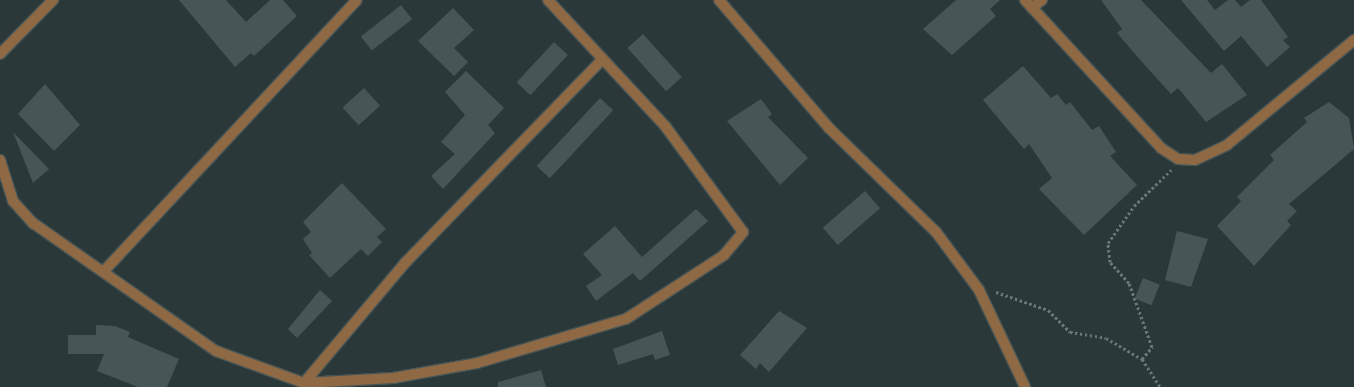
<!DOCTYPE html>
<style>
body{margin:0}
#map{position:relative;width:1354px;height:387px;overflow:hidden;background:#2a3839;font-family:"Source Sans 3",sans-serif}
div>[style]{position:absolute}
.building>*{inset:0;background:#475557;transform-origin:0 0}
.path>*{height:3px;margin-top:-1.5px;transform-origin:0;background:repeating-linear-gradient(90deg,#6b7777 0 2.5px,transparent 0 5px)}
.roads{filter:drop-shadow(1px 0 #485556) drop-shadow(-1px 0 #485556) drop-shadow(0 1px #485556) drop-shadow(0 -1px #485556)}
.minor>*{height:10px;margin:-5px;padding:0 5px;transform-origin:5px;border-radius:5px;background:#8e6943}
span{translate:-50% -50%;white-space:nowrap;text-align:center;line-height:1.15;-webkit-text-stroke:4.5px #202d2f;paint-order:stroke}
</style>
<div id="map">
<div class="building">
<div style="clip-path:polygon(179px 0,226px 0,246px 22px,270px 0,283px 0,297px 16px,254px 56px,251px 53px,235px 67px)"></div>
<div style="clip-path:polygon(956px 0,1000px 0,990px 9px,996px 16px,952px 55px,923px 29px)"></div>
<div style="clip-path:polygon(1101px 0,1141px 0,1211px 73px,1222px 64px,1247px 95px,1206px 122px,1178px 88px,1171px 94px,1142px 62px,1117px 33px,1122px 29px)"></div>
<div style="clip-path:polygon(1181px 0,1207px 0,1215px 10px,1228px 0,1235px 0,1241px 7px,1250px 0,1261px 0,1288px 37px,1283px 40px,1290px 47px,1267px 67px,1241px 36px,1224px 51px)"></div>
<div style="left:401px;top:5px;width:18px;height:51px;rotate:52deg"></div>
<div style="clip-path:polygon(453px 8px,474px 30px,454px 48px,468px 62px,454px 76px,418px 41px)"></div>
<div style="left:643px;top:34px;width:58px;height:21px;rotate:48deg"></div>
<div style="left:554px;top:42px;width:19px;height:55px;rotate:43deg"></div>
<div style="clip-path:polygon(1023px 66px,1051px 98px,1057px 94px,1066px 105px,1070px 102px,1092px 130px,1099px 126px,1116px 152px,1110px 156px,1137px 185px,1084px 235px,1039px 189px,1052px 178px,1029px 144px,1024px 149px,983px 100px)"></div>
<div style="clip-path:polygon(466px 71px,504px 108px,488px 125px,495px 133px,443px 189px,431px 176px,455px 154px,441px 142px,465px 115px,445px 92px)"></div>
<div style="clip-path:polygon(45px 84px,80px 125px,54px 151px,18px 114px)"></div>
<div style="left:364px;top:88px;width:24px;height:29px;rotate:48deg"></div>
<div style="left:600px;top:98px;width:18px;height:93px;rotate:43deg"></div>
<div style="clip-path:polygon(761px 99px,772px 114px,768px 117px,808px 158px,780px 185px,727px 121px)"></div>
<div style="clip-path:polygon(1329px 102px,1349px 118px,1354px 149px,1289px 204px,1297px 211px,1287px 221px,1291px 225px,1254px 266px,1217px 226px,1241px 201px,1237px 197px,1274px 160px,1270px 155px,1307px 122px,1304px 118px)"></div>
<div style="clip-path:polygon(13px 132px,49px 169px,33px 183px)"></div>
<div style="clip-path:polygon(342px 183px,386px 229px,377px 237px,382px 242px,368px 256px,361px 249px,330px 278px,309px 255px,312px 253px,303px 239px,311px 232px,303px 222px)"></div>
<div style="left:865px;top:191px;width:23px;height:56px;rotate:49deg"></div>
<div style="clip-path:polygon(696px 209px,708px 221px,640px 281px,633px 273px,596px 301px,586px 286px,602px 275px,583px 254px,615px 226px,642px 257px)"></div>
<div style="clip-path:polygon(1177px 231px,1208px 239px,1191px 287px,1165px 280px)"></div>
<div style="left:1143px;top:278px;width:18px;height:22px;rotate:22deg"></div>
<div style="clip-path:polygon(320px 290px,332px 301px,297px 338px,288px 329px)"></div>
<div style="clip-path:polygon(779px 311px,807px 328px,769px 372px,760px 363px,756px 369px,740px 355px)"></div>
<div style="clip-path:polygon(96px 325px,115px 326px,130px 332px,128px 337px,179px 359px,167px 387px,138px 387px,97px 371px,104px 354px,68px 354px,68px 335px,96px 335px)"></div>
<div style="clip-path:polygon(662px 331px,670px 355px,655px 360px,653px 354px,618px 365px,613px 349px)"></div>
<div style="clip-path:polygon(541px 370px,546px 387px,498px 387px,498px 382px)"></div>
</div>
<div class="path">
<div style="left:996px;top:292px;width:55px;rotate:19.1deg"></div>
<div style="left:1048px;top:310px;width:31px;rotate:45deg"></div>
<div style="left:1070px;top:332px;width:36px;rotate:9deg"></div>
<div style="left:1106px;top:338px;width:42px;rotate:30.3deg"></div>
<div style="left:1142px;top:359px;width:33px;rotate:57deg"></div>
<div style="left:1142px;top:359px;width:16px;rotate:-50deg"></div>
<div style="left:1152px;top:347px;width:68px;rotate:-109.8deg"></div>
<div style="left:1129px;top:283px;width:28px;rotate:-132deg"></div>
<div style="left:1110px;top:262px;width:19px;rotate:-96deg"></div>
<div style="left:1108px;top:243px;width:45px;rotate:-54.9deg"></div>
<div style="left:1134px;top:206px;width:52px;rotate:-44.2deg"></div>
</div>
<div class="roads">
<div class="minor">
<div style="left:719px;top:0;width:169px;rotate:49.3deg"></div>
<div style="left:829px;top:128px;width:149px;rotate:44.2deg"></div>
<div style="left:936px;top:232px;width:72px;rotate:53.4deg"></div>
<div style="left:979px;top:290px;width:107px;rotate:64.6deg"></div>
<div style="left:1025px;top:0;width:201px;rotate:47.4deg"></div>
<div style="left:1161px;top:148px;width:20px;rotate:33deg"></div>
<div style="left:1178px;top:159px;width:17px;rotate:3deg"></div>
<div style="left:1195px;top:160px;width:35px;rotate:-25deg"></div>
<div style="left:1227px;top:145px;width:165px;rotate:-39.6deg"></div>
<div style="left:1032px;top:8px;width:13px;rotate:-39deg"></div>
<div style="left:0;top:54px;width:76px;rotate:-45.5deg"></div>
<div style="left:0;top:160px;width:43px;rotate:72.4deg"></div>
<div style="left:13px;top:201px;width:30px;rotate:48deg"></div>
<div style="left:33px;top:223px;width:223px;rotate:35deg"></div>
<div style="left:216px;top:351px;width:94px;rotate:20deg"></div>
<div style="left:304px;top:383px;width:89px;rotate:-3.2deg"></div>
<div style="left:393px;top:378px;width:85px;rotate:-10.1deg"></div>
<div style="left:477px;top:363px;width:155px;rotate:-16.5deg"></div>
<div style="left:626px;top:319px;width:117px;rotate:-33.1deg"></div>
<div style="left:724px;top:255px;width:30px;rotate:-50deg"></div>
<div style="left:743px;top:232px;width:130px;rotate:-126.3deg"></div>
<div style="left:666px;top:127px;width:173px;rotate:-132.9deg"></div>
<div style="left:105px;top:270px;width:369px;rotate:-47deg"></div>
<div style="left:304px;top:383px;width:158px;rotate:-49.9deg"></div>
<div style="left:406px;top:262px;width:281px;rotate:-45.9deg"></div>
</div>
</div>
</div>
